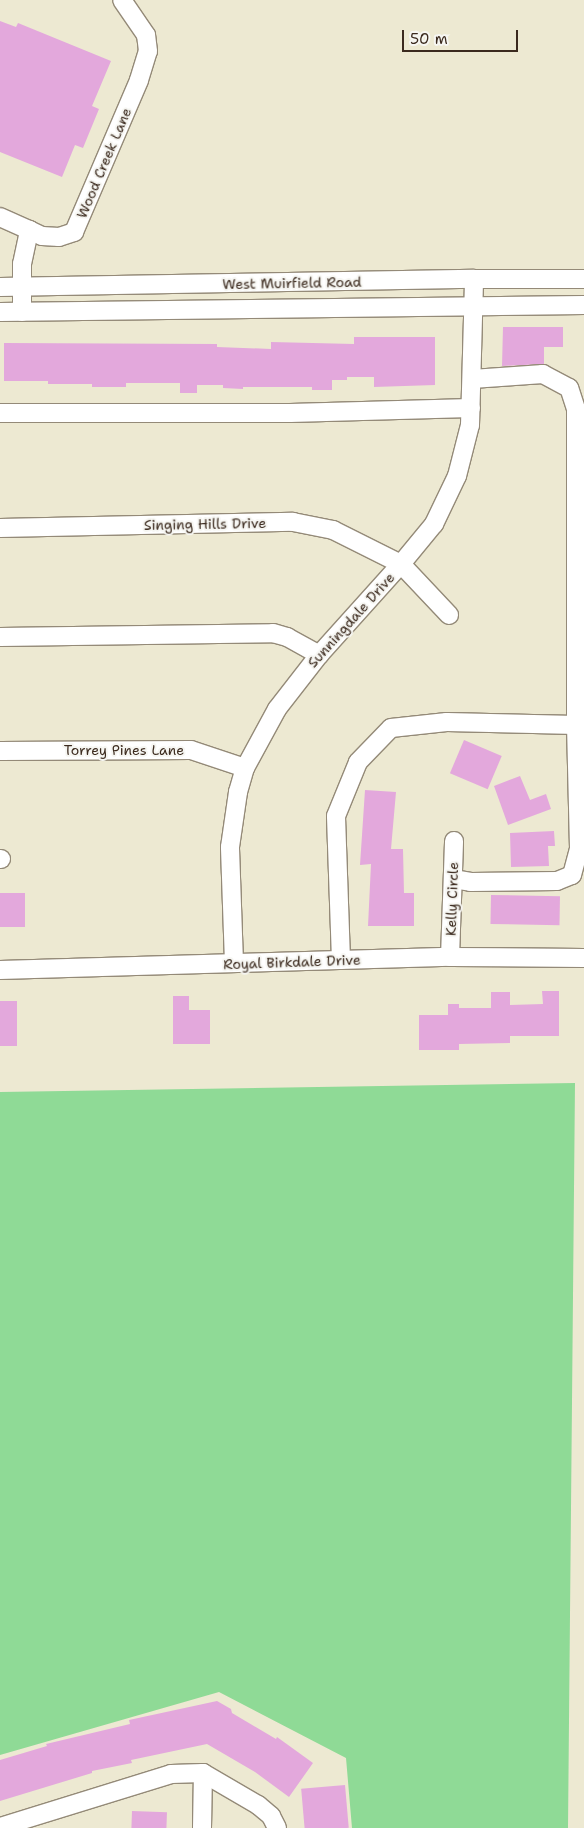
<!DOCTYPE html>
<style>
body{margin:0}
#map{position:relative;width:584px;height:1828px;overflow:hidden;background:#ede9d2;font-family:"Shantell Sans",sans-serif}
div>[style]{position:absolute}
.green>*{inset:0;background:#8fda96}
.building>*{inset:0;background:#e3a8dc;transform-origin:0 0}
.roads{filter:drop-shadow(1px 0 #948a78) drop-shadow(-1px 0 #948a78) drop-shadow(0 1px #948a78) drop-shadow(0 -1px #948a78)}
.minor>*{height:18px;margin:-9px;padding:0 9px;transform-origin:9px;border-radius:9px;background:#fff}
span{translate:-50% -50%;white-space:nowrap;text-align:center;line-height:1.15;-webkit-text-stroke:4px #f6f6f2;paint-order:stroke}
.street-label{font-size:14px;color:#3b2a1e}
.scale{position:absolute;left:402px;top:30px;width:116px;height:22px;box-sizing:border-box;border:2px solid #3b2a1e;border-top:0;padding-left:6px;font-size:15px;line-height:18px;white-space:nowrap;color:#3b2a1e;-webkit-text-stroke:4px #f6f6f2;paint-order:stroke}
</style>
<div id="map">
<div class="green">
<div style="clip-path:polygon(575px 1083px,568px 1828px,352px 1828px,346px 1758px,219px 1692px,0 1755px,0 1092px)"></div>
</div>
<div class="building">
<div style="clip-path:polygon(0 21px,16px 27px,18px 23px,111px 61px,92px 106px,99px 109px,83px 148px,75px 145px,62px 177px,0 152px)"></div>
<div style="clip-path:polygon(503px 327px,563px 327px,563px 347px,544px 347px,544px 364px,502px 366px)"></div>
<div style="clip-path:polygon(354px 337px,435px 337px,435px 385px,374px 387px,374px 377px,347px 377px,347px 380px,332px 380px,332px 390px,312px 390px,312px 387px,243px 387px,243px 389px,223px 388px,223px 385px,197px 385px,197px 393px,180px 393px,180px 383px,126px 383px,126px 387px,92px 387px,92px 384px,48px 384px,48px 381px,4px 381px,4px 343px,217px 344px,217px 347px,271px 349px,271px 342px,354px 344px)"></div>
<div style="left:464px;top:740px;width:41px;height:36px;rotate:23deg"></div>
<div style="clip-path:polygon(520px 776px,530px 800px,546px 794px,551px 809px,508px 825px,494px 786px)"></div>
<div style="clip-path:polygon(365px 790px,396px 792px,391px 849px,403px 849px,404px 893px,414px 893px,414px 926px,368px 926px,371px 864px,360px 865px)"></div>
<div style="clip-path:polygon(554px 831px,555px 846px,548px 846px,549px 866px,511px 867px,510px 833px)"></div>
<div style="left:0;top:893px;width:25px;height:34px"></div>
<div style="left:491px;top:895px;width:69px;height:29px;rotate:1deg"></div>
<div style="clip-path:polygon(542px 991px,559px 991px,559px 1036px,510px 1036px,510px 1043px,459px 1044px,459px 1050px,419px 1050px,419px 1015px,448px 1015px,448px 1004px,459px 1004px,459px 1008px,491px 1008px,491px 992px,510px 992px,510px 1005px,543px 1004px)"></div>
<div style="clip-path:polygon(173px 996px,189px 996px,189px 1010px,210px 1010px,210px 1044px,173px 1044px)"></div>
<div style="left:0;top:1001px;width:17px;height:45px"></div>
<div style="clip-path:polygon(217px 1701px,231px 1709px,232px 1713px,276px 1739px,277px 1737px,313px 1763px,289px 1797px,255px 1772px,207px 1744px,131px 1760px,132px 1763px,92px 1771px,92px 1773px,0 1801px,0 1760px,47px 1746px,46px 1744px,130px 1724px,129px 1720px)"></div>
<div style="left:345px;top:1785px;width:43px;height:44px;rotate:85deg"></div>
<div style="left:132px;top:1811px;width:35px;height:17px;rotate:2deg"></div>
</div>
<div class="roads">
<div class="minor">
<div style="left:0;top:217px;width:32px;rotate:24deg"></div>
<div style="left:0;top:287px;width:474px;rotate:-1deg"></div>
<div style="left:474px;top:279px;width:110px"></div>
<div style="left:0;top:312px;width:584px;rotate:-0.69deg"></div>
<div style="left:22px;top:312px;width:48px;rotate:-90deg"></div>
<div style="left:22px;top:264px;width:35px;rotate:-78deg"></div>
<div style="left:29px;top:230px;width:14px;rotate:25deg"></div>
<div style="left:42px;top:236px;width:17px;rotate:3deg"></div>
<div style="left:59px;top:237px;width:16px;rotate:-18deg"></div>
<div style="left:74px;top:232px;width:165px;rotate:-66.8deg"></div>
<div style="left:139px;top:80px;width:30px;rotate:-73deg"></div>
<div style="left:148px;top:51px;width:16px;rotate:-97deg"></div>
<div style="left:146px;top:35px;width:42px;rotate:-124.4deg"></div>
<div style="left:0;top:413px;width:290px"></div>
<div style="left:290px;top:413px;width:181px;rotate:-1.6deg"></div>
<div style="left:0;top:528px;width:293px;rotate:-1.2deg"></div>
<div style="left:293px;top:522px;width:41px;rotate:11.3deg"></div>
<div style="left:333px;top:530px;width:76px;rotate:26.6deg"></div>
<div style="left:401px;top:564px;width:70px;rotate:46.7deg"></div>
<div style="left:0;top:637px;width:273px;rotate:-0.8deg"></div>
<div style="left:273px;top:633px;width:15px;rotate:16deg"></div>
<div style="left:287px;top:637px;width:37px;rotate:29deg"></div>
<div style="left:0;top:751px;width:191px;rotate:-0.3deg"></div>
<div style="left:191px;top:750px;width:57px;rotate:18.4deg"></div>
<div style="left:0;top:859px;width:1px"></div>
<div style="left:453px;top:879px;width:18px;rotate:9deg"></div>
<div style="left:471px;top:882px;width:86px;rotate:-0.7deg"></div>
<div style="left:557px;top:881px;width:16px;rotate:-22deg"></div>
<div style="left:572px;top:875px;width:28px;rotate:-75deg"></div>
<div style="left:579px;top:848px;width:123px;rotate:-91.4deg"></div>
<div style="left:576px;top:725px;width:316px;rotate:-90deg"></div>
<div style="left:576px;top:409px;width:22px;rotate:-108deg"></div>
<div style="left:569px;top:388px;width:30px;rotate:-152deg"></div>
<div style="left:543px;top:374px;width:71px;rotate:176deg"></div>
<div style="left:450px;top:957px;width:116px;rotate:-88deg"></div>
<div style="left:341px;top:960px;width:144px;rotate:-92deg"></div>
<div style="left:336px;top:816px;width:58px;rotate:-67.8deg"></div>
<div style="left:358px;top:762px;width:47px;rotate:-45.9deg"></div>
<div style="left:391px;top:728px;width:56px;rotate:-6.1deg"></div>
<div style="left:447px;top:722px;width:129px;rotate:1.3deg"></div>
<div style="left:234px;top:963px;width:116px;rotate:-92deg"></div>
<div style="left:230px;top:847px;width:56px;rotate:-81.7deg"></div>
<div style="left:238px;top:792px;width:25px;rotate:-74deg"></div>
<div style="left:245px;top:768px;width:67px;rotate:-61.5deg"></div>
<div style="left:277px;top:709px;width:68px;rotate:-52.1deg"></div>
<div style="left:319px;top:655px;width:122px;rotate:-48deg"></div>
<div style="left:401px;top:564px;width:52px;rotate:-50.5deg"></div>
<div style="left:434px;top:524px;width:53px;rotate:-64.4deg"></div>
<div style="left:457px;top:476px;width:53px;rotate:-75.7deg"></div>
<div style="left:470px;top:425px;width:146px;rotate:-88.4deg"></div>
<div style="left:0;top:970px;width:450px;rotate:-1.7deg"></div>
<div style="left:450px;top:957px;width:134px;rotate:0.4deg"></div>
<div style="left:0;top:1827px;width:179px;rotate:-17.2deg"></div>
<div style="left:171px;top:1774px;width:32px;rotate:-2deg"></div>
<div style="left:203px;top:1773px;width:64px;rotate:30.2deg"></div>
<div style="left:258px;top:1805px;width:17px;rotate:40deg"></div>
<div style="left:271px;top:1816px;width:13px;rotate:63deg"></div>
<div style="left:202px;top:1828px;width:55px;rotate:-89deg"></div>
</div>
</div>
<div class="street-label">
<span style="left:104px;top:163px;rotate:-67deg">Wood Creek Lane</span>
<span style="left:292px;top:283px;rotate:-1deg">West Muirfield Road</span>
<span style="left:205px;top:524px;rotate:-1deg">Singing Hills Drive</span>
<span style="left:351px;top:620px;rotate:-48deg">Sunningdale Drive</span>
<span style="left:124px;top:750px">Torrey Pines Lane</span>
<span style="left:452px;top:899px;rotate:-88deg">Kelly Circle</span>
<span style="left:292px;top:962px;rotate:-2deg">Royal Birkdale Drive</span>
</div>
<div class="scale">50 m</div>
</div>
